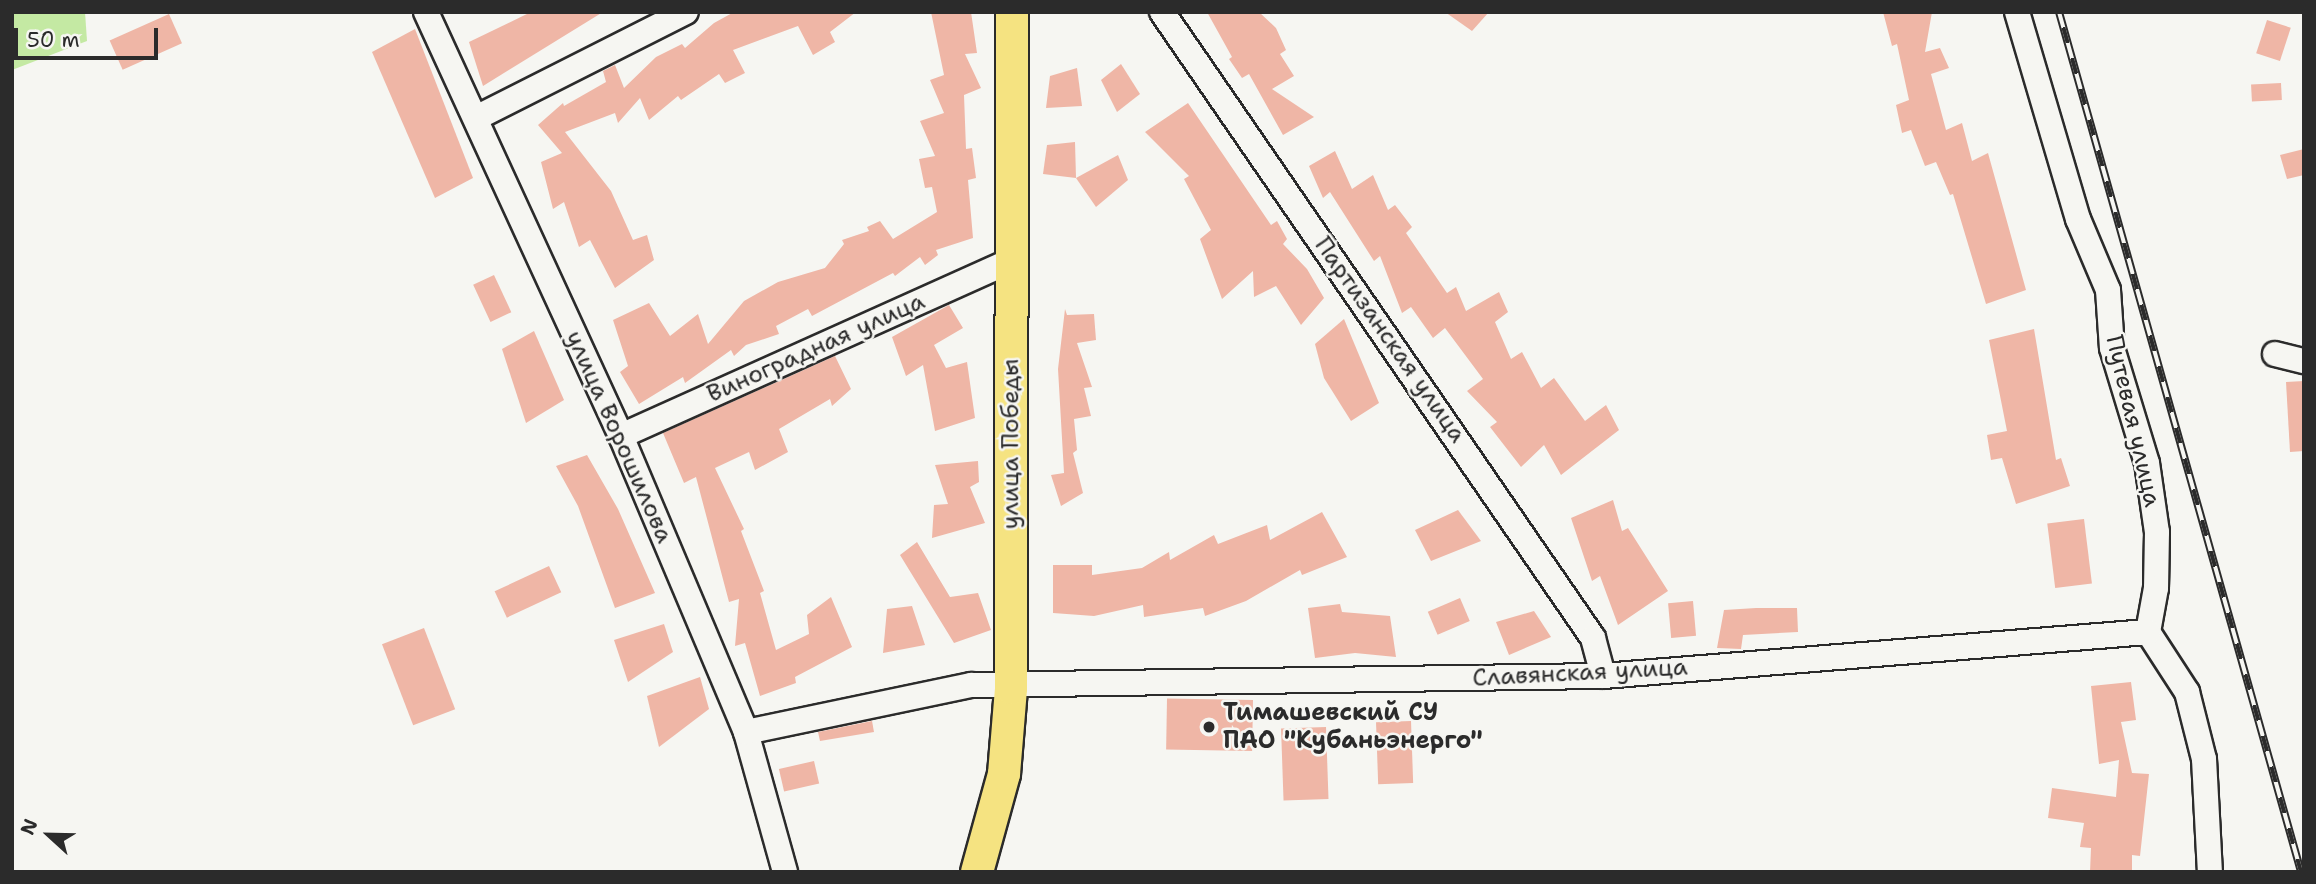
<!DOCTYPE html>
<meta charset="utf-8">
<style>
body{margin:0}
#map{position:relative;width:2316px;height:884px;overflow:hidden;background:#f6f6f2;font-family:"Shantell Sans",sans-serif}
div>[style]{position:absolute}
.green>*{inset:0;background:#c4e9a3}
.building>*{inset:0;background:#efb6a6;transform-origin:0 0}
.roads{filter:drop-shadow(2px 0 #2b2b2b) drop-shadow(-2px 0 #2b2b2b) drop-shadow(0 2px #2b2b2b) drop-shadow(0 -2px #2b2b2b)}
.minor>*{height:24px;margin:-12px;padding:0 12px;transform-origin:12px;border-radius:12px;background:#f6f6f2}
.major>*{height:32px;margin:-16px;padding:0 16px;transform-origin:16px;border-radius:16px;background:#f5e381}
.rail>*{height:8px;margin-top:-4px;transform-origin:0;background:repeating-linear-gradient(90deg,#f6f6f2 0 16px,#2b2b2b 0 32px);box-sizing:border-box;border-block:2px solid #2b2b2b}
.dots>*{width:19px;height:19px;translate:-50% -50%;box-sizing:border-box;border:4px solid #f6f6f2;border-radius:50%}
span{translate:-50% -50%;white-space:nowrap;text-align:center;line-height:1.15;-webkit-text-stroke:5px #f6f6f2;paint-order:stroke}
.street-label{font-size:24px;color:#2b2b2b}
.poi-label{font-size:24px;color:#2b2b2b;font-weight:700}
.left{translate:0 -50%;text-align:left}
.frame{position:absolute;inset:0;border:14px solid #2b2b2b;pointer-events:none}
.north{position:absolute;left:14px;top:800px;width:70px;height:70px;-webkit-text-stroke:5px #f6f6f2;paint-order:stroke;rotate:292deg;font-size:19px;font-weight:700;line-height:28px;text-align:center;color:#2b2b2b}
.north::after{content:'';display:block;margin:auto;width:24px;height:32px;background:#2b2b2b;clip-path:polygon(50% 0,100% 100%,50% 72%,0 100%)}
.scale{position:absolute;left:14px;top:28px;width:144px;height:32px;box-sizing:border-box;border:4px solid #2b2b2b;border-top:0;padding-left:9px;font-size:21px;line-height:24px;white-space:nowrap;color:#2b2b2b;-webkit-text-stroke:5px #f6f6f2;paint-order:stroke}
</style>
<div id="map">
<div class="green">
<div style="clip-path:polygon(12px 12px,85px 12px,87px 41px,12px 70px)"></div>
</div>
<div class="building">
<div style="clip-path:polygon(531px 12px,603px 12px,483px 86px,469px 42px)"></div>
<div style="clip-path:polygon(734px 12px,856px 12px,830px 32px,835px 42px,813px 55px,798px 26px,733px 50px,745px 73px,725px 83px,719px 74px,681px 100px,678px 96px,649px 120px,640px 98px,618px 123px,615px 113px,565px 132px,611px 191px,633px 240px,647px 235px,654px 260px,615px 288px,590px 240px,579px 247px,564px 202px,553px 209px,541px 162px,562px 153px,538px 125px,563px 103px,564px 106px,606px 82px,603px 71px,615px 65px,624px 88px,656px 57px,682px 44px,685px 48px,714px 23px)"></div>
<div style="clip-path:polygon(931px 12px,971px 12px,977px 53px,965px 54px,981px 88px,964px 95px,966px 149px,972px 148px,976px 178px,968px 180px,973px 238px,936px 250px,938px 255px,925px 265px,920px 257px,895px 276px,893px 273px,812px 316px,808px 309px,776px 326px,779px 334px,746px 345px,734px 356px,731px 350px,685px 383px,683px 377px,639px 404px,620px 372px,628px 366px,613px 320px,649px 303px,670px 336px,698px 314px,708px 344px,744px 301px,778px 282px,825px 268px,844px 244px,842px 240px,869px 231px,867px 227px,880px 221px,893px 239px,937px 212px,932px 187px,925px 188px,919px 159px,935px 156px,920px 121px,944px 113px,930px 80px,944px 75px)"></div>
<div style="clip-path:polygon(1207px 12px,1259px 12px,1276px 28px,1286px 50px,1280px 54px,1294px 76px,1272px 89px,1314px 117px,1283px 135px,1249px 74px,1242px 78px,1229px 59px,1232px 57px)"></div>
<div style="clip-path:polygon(1445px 12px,1489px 12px,1472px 31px)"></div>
<div style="clip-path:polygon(1883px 12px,1932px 12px,1925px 52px,1940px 48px,1949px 68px,1931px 74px,1946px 130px,1962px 123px,1972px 161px,1988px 153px,2026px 290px,1986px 304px,1953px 194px,1950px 195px,1936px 162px,1925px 166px,1911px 130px,1902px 133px,1896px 105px,1909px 100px,1897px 44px,1892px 46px)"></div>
<div style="left:169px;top:14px;width:32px;height:65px;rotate:66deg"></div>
<div style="left:2267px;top:20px;width:25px;height:35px;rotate:18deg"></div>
<div style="clip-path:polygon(415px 29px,473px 178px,435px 198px,372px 52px)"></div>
<div style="clip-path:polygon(1121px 64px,1140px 94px,1117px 112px,1101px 80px)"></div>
<div style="clip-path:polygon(1077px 68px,1082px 106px,1046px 108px,1050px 76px)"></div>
<div style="left:2281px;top:83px;width:17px;height:30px;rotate:87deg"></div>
<div style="clip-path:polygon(1188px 103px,1271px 225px,1277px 221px,1287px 239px,1283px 244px,1307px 269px,1324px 298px,1301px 325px,1276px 286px,1254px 297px,1253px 271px,1222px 299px,1200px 239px,1211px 230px,1184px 179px,1189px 176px,1145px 132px)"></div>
<div style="clip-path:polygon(1075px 142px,1076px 178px,1043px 174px,1047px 145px)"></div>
<div style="clip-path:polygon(2304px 149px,2304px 175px,2287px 179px,2280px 155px)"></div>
<div style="clip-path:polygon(1335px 151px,1352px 189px,1373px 175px,1388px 210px,1395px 205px,1412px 227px,1406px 233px,1447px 293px,1456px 287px,1466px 311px,1499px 292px,1508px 312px,1495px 322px,1511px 359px,1522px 352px,1541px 388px,1554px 378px,1585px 421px,1606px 405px,1619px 430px,1561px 475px,1544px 445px,1521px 467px,1490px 427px,1497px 422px,1467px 391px,1483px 379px,1445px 328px,1433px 338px,1411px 307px,1402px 313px,1380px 256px,1374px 261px,1330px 192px,1323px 198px,1309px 166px)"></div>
<div style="clip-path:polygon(1118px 155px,1128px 180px,1096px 207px,1076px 178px)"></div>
<div style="left:494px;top:275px;width:41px;height:23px;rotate:65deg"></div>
<div style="clip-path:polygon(949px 305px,963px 328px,934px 345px,946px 368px,967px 362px,975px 418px,935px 431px,923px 365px,906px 376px,892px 337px)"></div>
<div style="clip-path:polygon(1065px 309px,1067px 315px,1094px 314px,1096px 340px,1077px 343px,1092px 387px,1084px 388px,1091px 416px,1074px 419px,1077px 450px,1073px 453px,1083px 493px,1061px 506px,1051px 475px,1064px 473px,1058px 369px)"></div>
<div style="clip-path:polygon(1344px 319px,1379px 403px,1351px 421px,1324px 378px,1315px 344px)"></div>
<div style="clip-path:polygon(2034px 329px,2056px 460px,2061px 458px,2070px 486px,2016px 504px,2002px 458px,1991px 460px,1987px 435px,2007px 431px,1989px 340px)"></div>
<div style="clip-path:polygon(534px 331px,564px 400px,526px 423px,502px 349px)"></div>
<div style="clip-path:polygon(835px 356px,851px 389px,832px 406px,830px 399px,779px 429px,788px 452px,755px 470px,749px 452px,715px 468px,744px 529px,741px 531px,764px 591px,760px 593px,776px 650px,809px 634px,807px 615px,831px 597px,852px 647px,795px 677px,796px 683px,760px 696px,745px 643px,735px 646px,739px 599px,729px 602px,696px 477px,684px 483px,663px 433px)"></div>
<div style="clip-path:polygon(2304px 381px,2304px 451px,2290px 452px,2286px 382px)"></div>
<div style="clip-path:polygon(587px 455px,618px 509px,655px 593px,615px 608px,578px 506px,556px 466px)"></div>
<div style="clip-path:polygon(978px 461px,979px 482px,970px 487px,985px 523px,932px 538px,934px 505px,948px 504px,935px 465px)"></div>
<div style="clip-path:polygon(1613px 500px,1622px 531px,1628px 528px,1668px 591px,1618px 625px,1600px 576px,1592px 581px,1571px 518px)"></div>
<div style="clip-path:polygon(1458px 510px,1481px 541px,1431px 561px,1415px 530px)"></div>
<div style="clip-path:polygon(1322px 512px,1347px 557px,1302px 575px,1300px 570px,1246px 601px,1205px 616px,1203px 608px,1144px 617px,1143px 605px,1094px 616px,1053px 613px,1053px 565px,1092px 565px,1092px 575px,1142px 568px,1169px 552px,1170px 560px,1214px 535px,1218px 544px,1267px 525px,1270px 540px)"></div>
<div style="left:2084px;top:519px;width:65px;height:37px;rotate:83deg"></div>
<div style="clip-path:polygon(917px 542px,950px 597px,978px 593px,991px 630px,954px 643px,900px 555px)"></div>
<div style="left:549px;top:566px;width:29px;height:60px;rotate:65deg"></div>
<div style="left:1460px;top:598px;width:25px;height:35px;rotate:67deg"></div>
<div style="left:1693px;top:601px;width:35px;height:25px;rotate:85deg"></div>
<div style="clip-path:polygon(1340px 604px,1342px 612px,1390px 616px,1396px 657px,1355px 653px,1315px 658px,1308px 608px)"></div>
<div style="clip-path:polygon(912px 606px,925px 645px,883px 653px,887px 609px)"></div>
<div style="clip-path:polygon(1756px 608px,1797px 608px,1798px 632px,1743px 635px,1741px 649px,1717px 648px,1724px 610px)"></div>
<div style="clip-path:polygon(1534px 611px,1551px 637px,1509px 655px,1496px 622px)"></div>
<div style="clip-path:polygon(664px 624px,673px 652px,628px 682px,614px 640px)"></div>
<div style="left:424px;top:628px;width:87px;height:45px;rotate:69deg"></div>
<div style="clip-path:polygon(700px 677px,709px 709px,659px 747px,647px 696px)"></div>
<div style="clip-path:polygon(2131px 682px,2136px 720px,2121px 722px,2132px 773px,2149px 774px,2140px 856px,2132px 855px,2132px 872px,2090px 872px,2091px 848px,2080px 847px,2084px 823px,2048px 818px,2052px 788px,2116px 797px,2119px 760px,2099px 764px,2091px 686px)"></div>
<div style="left:1253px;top:700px;width:51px;height:86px;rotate:91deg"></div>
<div style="clip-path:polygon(872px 721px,874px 732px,820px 741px,818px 732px)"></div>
<div style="left:1411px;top:721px;width:62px;height:35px;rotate:88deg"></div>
<div style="left:1326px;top:727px;width:72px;height:45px;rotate:88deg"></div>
<div style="left:814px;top:761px;width:23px;height:36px;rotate:77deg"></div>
</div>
<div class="roads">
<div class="minor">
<div style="left:426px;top:12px;width:467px;rotate:65.3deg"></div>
<div style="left:621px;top:436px;width:321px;rotate:67.1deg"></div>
<div style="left:746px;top:732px;width:145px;rotate:74.4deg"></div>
<div style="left:1162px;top:12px;width:760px;rotate:55.45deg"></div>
<div style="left:1593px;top:638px;width:39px;rotate:75deg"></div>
<div style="left:2017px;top:12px;width:216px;rotate:73.6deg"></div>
<div style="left:2078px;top:219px;width:77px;rotate:67.1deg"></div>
<div style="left:2108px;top:290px;width:58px;rotate:86.1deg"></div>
<div style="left:2112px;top:348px;width:120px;rotate:73.1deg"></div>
<div style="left:2147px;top:463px;width:70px;rotate:81.8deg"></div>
<div style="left:2157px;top:532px;width:56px;rotate:91deg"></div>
<div style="left:2156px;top:588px;width:45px;rotate:100.3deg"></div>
<div style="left:2148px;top:632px;width:72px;rotate:57deg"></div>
<div style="left:2187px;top:692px;width:69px;rotate:75.8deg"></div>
<div style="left:2204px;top:759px;width:113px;rotate:87deg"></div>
<div style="left:476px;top:118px;width:235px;rotate:-26.8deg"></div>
<div style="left:2275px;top:354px;width:30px;rotate:14deg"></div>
<div style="left:621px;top:436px;width:427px;rotate:-24.2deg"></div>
<div style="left:746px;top:732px;width:230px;rotate:-11.8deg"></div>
<div style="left:971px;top:685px;width:632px;rotate:-0.82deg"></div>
<div style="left:1603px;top:676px;width:547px;rotate:-4.62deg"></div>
</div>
<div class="major">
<div style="left:977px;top:872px;width:102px;rotate:-74.6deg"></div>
<div style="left:1004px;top:774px;width:86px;rotate:-85.3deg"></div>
<div style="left:1011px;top:688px;width:676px;rotate:-89.92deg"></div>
</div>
</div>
<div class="rail">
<div style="left:2059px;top:12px;width:893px;rotate:74.28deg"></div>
</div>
<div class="dots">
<div style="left:1209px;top:727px;background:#2b2b2b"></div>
</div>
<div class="street-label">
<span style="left:1390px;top:340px;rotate:55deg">Партизанская улица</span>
<span style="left:816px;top:348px;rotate:-24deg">Виноградная улица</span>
<span style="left:2133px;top:421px;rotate:77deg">Путевая улица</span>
<span style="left:619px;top:437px;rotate:66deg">улица Ворошилова</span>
<span style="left:1011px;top:444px;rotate:-90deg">улица Победы</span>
<span style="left:1580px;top:673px;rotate:-3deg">Славянская улица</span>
</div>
<div class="poi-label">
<span class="left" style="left:1223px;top:727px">Тимашевский СУ<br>ПАО "Кубаньэнерго"</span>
</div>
<div class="frame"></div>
<div class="north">N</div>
<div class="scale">50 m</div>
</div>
